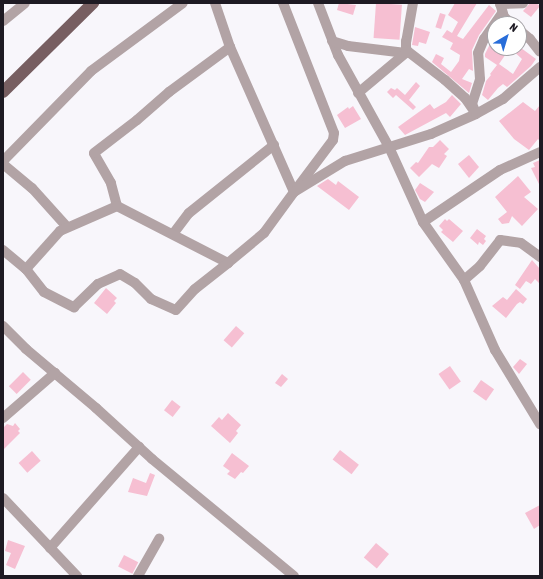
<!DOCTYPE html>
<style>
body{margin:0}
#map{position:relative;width:543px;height:579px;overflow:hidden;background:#f8f6fb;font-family:"Asap Condensed",sans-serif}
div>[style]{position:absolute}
.building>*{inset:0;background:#f6bfd2;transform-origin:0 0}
.minor>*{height:10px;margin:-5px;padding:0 5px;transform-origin:5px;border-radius:5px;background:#b2a3a5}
.major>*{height:12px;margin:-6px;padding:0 6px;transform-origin:6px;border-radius:6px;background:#775e61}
span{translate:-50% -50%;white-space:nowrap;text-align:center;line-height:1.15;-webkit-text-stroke:3.5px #fff;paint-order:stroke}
.frame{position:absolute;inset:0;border:4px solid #1e1a23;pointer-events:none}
.north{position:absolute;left:487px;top:16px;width:40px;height:40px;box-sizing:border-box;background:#fff;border:1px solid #a5a3a7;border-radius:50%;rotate:38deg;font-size:11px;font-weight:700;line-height:16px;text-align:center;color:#1e1a23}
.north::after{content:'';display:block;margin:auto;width:14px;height:18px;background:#286dd9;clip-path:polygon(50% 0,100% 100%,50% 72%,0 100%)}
</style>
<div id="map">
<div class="building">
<div style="clip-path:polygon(339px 3px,356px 5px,353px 15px,337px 10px)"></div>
<div style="left:376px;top:3px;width:26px;height:35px;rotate:4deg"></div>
<div style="clip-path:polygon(455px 3px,477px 3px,457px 36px,463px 39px,489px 5px,496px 11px,479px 35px,472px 50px,473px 71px,469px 69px,462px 79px,472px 83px,469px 93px,432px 62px,436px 54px,444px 58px,441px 64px,451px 72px,459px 61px,460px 55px,450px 49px,453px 43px,442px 37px,447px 30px,452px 33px,458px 22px,448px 15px)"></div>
<div style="clip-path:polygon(530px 3px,536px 3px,540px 6px,531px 17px,523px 11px)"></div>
<div style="left:440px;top:13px;width:6px;height:15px;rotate:18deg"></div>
<div style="clip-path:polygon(415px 27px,430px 32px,426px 44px,419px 42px,418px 46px,412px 45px)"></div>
<div style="clip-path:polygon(evenodd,493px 38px,495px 40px,495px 48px,521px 48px,536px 59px,531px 66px,507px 87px,503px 84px,498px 88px,488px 100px,482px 95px,486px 81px,491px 75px,490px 74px,497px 65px,485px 57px,485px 54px,493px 38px,510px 48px,522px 59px,513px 74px,499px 64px,510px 48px)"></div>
<div style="clip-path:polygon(416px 82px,420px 86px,409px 100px,416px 107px,413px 110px,396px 95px,393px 98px,387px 92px,391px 88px,395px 90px,397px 88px,405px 95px)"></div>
<div style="clip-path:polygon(452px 95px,461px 104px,450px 117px,446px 113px,405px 135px,398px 127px,430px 104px,434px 109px,446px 102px)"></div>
<div style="clip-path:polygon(523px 102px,535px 111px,540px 105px,540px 141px,538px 139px,529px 150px,514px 139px,499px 121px)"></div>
<div style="clip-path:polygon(353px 106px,361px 119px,345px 128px,337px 115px,348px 107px,349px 109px)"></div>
<div style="clip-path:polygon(440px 140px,449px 149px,444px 154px,447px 156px,439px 168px,432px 164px,419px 177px,410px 168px,416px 162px,418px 163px,429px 147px,433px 147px)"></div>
<div style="clip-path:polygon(469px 155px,479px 167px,469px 178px,458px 164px)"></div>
<div style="clip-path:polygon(540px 160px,540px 186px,531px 168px,535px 167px,533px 163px)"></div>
<div style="clip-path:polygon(518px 176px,531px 192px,524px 197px,538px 209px,522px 226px,512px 216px,509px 223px,502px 224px,498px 219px,507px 212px,495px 197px)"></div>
<div style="clip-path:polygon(328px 179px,336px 185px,338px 181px,359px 197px,349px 210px,317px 186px)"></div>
<div style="clip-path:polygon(420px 183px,434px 192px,425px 202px,420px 199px,415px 190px)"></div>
<div style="clip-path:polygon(445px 219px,447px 221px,449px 219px,463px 231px,453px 242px,441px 232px,443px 230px,439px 226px)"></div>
<div style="clip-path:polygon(477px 229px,486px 236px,484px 239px,486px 241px,483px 245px,479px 242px,478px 245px,470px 238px)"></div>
<div style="clip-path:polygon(532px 260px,540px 269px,540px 284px,535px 279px,531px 284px,526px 281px,520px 289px,515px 285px)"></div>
<div style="clip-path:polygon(106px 288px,117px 298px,114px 301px,116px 303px,107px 314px,94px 303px)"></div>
<div style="clip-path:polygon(516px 289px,527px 299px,523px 304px,520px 302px,517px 304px,506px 318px,492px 306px,503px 297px,507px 300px)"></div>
<div style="left:236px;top:326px;width:11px;height:19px;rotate:41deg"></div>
<div style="clip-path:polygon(520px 359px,527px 364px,519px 374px,513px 367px)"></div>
<div style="left:450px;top:366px;width:19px;height:14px;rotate:55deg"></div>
<div style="left:23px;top:372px;width:11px;height:20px;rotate:45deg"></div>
<div style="clip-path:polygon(282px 374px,288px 379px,281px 387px,275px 383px)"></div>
<div style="left:481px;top:380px;width:16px;height:14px;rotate:35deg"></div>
<div style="left:172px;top:400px;width:11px;height:13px;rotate:38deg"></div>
<div style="clip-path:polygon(228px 413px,241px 425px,236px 431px,238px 433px,230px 443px,211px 426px,219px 417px,222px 420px)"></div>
<div style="clip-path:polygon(15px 423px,20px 429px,18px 431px,20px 433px,3px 450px,3px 428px,7px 424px,13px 426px)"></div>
<div style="left:340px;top:450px;width:24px;height:12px;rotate:38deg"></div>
<div style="left:32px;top:451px;width:13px;height:18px;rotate:48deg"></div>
<div style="clip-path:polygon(232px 453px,249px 466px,243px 473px,241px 472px,235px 479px,227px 474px,230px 471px,223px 466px)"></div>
<div style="clip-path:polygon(150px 473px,155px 475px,147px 496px,128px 492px,133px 478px,146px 483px)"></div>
<div style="clip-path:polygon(540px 505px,540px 525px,534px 529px,525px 513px)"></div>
<div style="clip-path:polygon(8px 540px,25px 546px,15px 569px,6px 565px,11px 553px,5px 551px)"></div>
<div style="left:376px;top:543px;width:17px;height:19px;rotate:40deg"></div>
<div style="left:124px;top:555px;width:16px;height:13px;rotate:27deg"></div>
</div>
<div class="minor">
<div style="left:215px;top:3px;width:46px;rotate:71.2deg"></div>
<div style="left:230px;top:47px;width:158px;rotate:66.2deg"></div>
<div style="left:294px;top:192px;width:65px;rotate:-53.1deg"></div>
<div style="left:333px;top:140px;width:7px;rotate:-82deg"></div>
<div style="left:334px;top:133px;width:140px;rotate:-111.4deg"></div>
<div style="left:318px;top:3px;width:56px;rotate:69deg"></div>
<div style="left:338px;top:55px;width:105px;rotate:61deg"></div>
<div style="left:389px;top:147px;width:82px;rotate:65.6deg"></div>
<div style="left:423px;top:222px;width:71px;rotate:54.7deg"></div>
<div style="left:464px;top:280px;width:77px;rotate:66.1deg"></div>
<div style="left:495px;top:350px;width:87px;rotate:58.7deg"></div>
<div style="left:413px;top:3px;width:39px;rotate:100deg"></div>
<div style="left:406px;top:41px;width:9px;rotate:90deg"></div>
<div style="left:406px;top:50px;width:49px;rotate:37.6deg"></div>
<div style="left:445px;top:80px;width:27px;rotate:42deg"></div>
<div style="left:465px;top:98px;width:19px;rotate:55deg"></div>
<div style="left:500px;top:3px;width:15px;rotate:74deg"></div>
<div style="left:504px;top:17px;width:11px;rotate:41deg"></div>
<div style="left:500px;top:4px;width:23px;rotate:-2deg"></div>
<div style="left:3px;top:21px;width:28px;rotate:-39deg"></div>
<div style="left:519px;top:30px;width:14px;rotate:39deg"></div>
<div style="left:530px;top:39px;width:16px;rotate:52deg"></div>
<div style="left:332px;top:41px;width:17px;rotate:17deg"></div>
<div style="left:348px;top:46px;width:58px;rotate:6.9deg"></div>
<div style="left:358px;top:93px;width:65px;rotate:-40deg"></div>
<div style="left:475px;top:111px;width:8px;rotate:-113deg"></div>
<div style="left:472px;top:104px;width:26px;rotate:-72deg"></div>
<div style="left:480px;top:79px;width:26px;rotate:-94deg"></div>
<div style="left:478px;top:53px;width:15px;rotate:-67deg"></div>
<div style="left:484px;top:39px;width:32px;rotate:-55deg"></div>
<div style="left:3px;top:161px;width:126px;rotate:-45.6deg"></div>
<div style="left:91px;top:71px;width:114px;rotate:-36.5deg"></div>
<div style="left:3px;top:164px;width:38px;rotate:40deg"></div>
<div style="left:32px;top:188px;width:52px;rotate:48.1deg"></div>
<div style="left:117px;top:206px;width:24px;rotate:-105deg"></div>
<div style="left:111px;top:183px;width:34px;rotate:-120deg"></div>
<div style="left:94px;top:153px;width:54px;rotate:-37.5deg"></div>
<div style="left:137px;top:120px;width:43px;rotate:-41.2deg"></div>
<div style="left:169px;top:92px;width:76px;rotate:-36.4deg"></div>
<div style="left:423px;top:222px;width:93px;rotate:-34deg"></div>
<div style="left:500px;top:170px;width:44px;rotate:-24.2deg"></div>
<div style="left:173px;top:234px;width:26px;rotate:-53deg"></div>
<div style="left:189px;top:213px;width:109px;rotate:-38.7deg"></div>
<div style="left:3px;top:250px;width:30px;rotate:40deg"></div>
<div style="left:26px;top:269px;width:51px;rotate:-48.2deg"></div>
<div style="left:60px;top:231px;width:62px;rotate:-23.7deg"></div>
<div style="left:117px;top:206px;width:125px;rotate:27.2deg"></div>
<div style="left:228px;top:263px;width:47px;rotate:-39.8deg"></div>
<div style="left:264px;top:233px;width:51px;rotate:-53.8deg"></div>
<div style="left:294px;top:192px;width:60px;rotate:-31.3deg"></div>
<div style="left:345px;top:161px;width:90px;rotate:-17.4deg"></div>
<div style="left:431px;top:134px;width:49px;rotate:-24deg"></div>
<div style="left:476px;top:114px;width:31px;rotate:-29deg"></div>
<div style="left:503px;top:99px;width:49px;rotate:-40.9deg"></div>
<div style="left:26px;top:269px;width:29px;rotate:52deg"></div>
<div style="left:44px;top:292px;width:34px;rotate:27deg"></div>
<div style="left:74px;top:307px;width:33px;rotate:-44deg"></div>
<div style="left:98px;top:284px;width:24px;rotate:-24deg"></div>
<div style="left:120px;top:274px;width:17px;rotate:31deg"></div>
<div style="left:135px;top:283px;width:23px;rotate:45deg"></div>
<div style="left:151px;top:299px;width:27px;rotate:24deg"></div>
<div style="left:176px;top:310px;width:28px;rotate:-48deg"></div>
<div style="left:195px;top:289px;width:42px;rotate:-38.2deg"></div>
<div style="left:464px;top:280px;width:21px;rotate:-41deg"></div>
<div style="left:480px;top:266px;width:33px;rotate:-52deg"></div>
<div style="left:500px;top:240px;width:21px;rotate:8deg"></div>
<div style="left:521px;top:243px;width:24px;rotate:36deg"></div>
<div style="left:3px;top:326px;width:33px;rotate:45deg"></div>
<div style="left:26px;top:349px;width:92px;rotate:40.1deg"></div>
<div style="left:96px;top:408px;width:76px;rotate:42.3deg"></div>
<div style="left:152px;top:459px;width:184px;rotate:39.5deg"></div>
<div style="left:3px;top:418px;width:69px;rotate:-40.9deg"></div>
<div style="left:3px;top:498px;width:108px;rotate:46.5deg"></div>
<div style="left:50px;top:548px;width:135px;rotate:-48.6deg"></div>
<div style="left:138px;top:576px;width:43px;rotate:-60.4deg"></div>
</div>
<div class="major">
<div style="left:3px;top:92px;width:127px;rotate:-44.7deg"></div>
</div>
<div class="frame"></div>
<div class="north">N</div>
</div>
